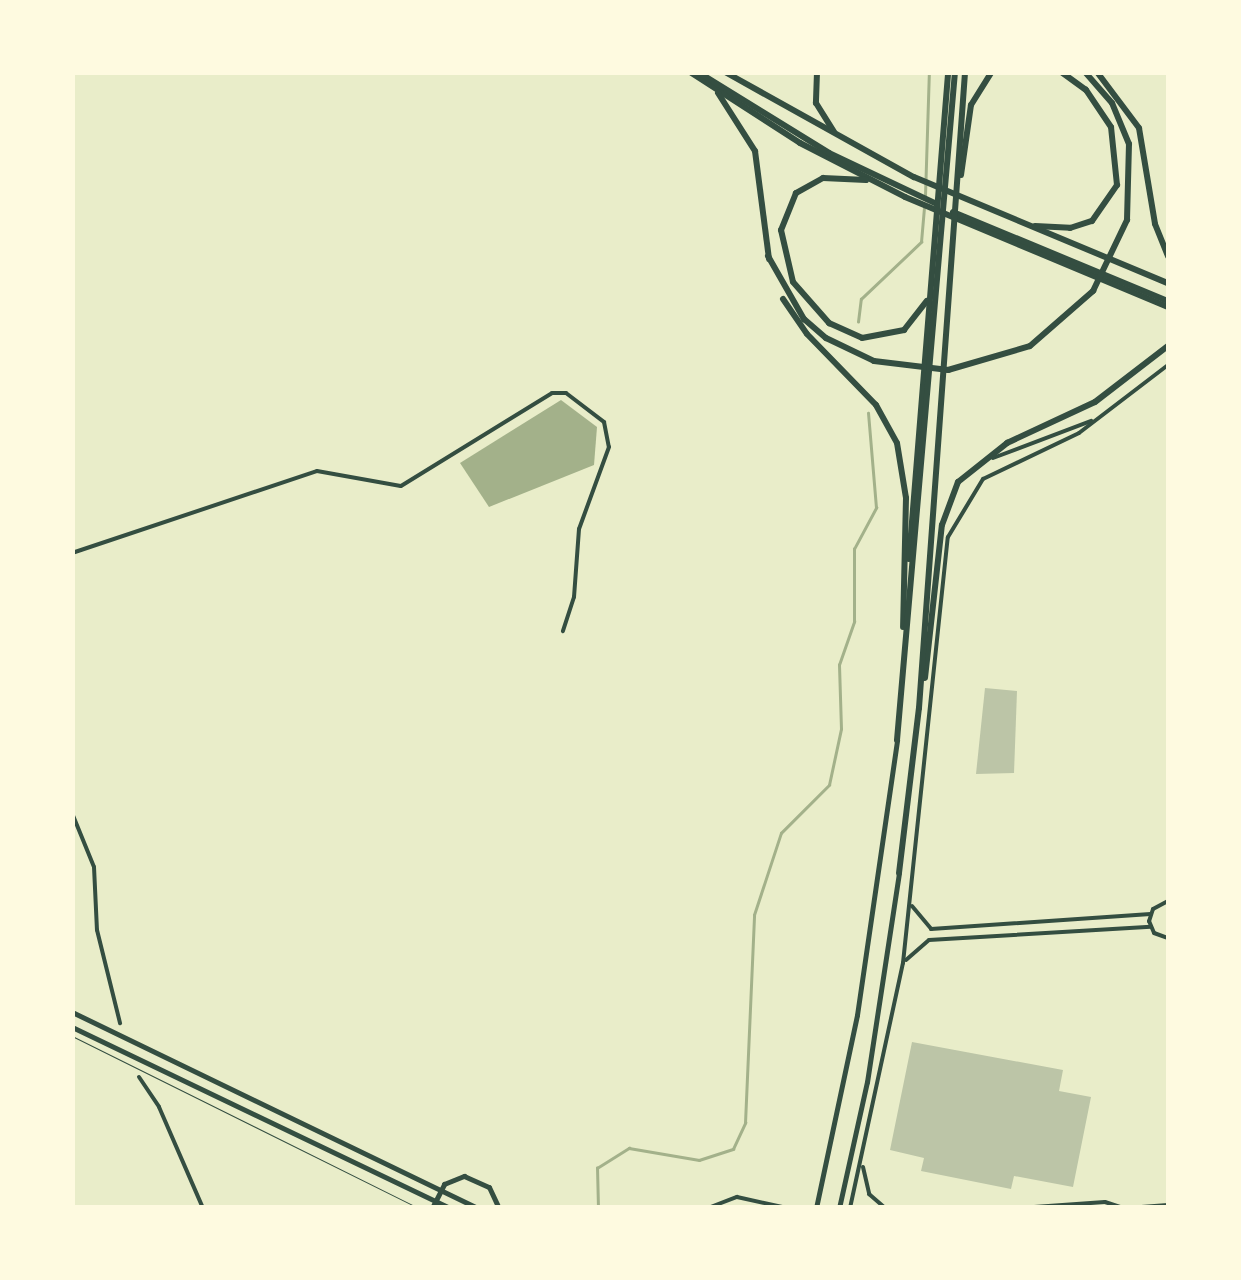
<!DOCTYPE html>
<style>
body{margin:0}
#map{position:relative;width:1241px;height:1280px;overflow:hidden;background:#e9edc9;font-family:Spectral,serif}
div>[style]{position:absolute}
.water>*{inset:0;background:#a3b18a}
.stream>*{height:2.5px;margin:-1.25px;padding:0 1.25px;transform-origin:1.25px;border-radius:1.25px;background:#a3b18a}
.building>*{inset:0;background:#bcc5a7}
.path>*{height:1px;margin:-0.5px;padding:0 0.5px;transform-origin:0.5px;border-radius:0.5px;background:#344e41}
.minor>*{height:4px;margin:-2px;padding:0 2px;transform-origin:2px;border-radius:2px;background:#344e41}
.primary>*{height:5px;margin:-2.5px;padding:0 2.5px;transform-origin:2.5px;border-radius:2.5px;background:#344e41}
.motorway>*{height:6px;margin:-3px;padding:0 3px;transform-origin:3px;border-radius:3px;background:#344e41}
span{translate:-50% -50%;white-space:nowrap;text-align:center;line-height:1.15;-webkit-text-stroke:9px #fefae0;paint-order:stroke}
.frame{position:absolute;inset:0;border:75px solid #fefae0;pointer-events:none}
</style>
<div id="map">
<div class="water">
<div style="clip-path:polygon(561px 400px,597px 427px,594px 465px,489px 507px,460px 463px)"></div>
</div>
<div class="stream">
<div style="left:925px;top:196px;width:124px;rotate:-88.2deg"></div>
<div style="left:858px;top:322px;width:23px;rotate:-83deg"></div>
<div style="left:861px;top:299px;width:83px;rotate:-43.5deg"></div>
<div style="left:921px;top:242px;width:33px;rotate:-85deg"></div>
<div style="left:598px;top:1208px;width:40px;rotate:-91.4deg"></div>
<div style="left:597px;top:1168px;width:38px;rotate:-32deg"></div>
<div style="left:629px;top:1148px;width:71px;rotate:9.7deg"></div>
<div style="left:699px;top:1160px;width:36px;rotate:-18deg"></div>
<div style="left:733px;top:1149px;width:29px;rotate:-65deg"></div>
<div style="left:745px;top:1123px;width:208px;rotate:-87.5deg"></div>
<div style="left:754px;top:915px;width:86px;rotate:-71.8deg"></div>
<div style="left:781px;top:833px;width:68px;rotate:-45deg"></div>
<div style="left:829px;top:785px;width:57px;rotate:-77.9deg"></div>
<div style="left:841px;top:729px;width:64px;rotate:-91.8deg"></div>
<div style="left:839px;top:665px;width:46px;rotate:-70.8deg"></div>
<div style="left:854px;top:622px;width:73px;rotate:-90deg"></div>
<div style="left:854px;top:549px;width:47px;rotate:-61.8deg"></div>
<div style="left:876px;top:508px;width:95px;rotate:-94.8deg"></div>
</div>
<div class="building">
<div style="clip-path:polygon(985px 688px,1017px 691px,1014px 773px,976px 774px)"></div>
<div style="clip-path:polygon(912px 1042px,1063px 1070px,1059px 1091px,1091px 1097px,1073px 1187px,1014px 1176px,1011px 1189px,921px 1171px,924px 1158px,890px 1150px)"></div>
</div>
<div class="path">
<div style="left:72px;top:1036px;width:387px;rotate:26.4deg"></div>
</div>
<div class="minor">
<div style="left:993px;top:458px;width:105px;rotate:-20.7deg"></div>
<div style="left:72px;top:553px;width:258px;rotate:-18.5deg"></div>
<div style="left:317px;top:471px;width:85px;rotate:10.1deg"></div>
<div style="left:401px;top:486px;width:177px;rotate:-31.6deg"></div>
<div style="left:552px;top:393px;width:14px"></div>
<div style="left:566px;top:393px;width:48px;rotate:37.3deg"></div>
<div style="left:604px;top:422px;width:25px;rotate:79deg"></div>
<div style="left:609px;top:447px;width:87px;rotate:110.1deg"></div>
<div style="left:579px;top:529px;width:68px;rotate:94.2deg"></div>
<div style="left:574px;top:597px;width:36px;rotate:108deg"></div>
<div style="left:72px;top:813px;width:58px;rotate:67.8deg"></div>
<div style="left:94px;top:867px;width:63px;rotate:87.3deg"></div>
<div style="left:97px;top:930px;width:96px;rotate:76.1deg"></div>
<div style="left:1168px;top:901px;width:17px;rotate:152deg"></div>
<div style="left:1153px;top:909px;width:13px;rotate:108deg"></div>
<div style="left:1149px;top:921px;width:13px;rotate:67deg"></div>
<div style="left:1154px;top:933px;width:15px;rotate:20deg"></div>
<div style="left:912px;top:906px;width:30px;rotate:50deg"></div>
<div style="left:931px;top:929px;width:220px;rotate:-3.9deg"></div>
<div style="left:906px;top:960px;width:30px;rotate:-41deg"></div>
<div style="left:929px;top:940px;width:222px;rotate:-3.4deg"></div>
<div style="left:139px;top:1077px;width:36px;rotate:56deg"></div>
<div style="left:159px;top:1107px;width:110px;rotate:66.5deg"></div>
<div style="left:863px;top:1167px;width:28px;rotate:77deg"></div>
<div style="left:869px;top:1194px;width:21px;rotate:41deg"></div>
<div style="left:708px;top:1208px;width:31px;rotate:-21deg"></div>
<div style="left:737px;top:1197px;width:51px;rotate:12.4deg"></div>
<div style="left:850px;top:1208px;width:251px;rotate:-77.8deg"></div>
<div style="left:903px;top:963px;width:428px;rotate:-84deg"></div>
<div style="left:948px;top:537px;width:68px;rotate:-58.9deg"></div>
<div style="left:983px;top:479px;width:106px;rotate:-25.6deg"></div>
<div style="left:1079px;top:433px;width:112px;rotate:-37.4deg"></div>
<div style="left:1020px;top:1208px;width:85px;rotate:-4deg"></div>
<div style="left:1105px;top:1202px;width:19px;rotate:18deg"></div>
<div style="left:1128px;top:1208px;width:40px;rotate:-4.3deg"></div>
</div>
<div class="primary">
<div style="left:72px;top:1012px;width:451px;rotate:25.8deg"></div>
<div style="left:72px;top:1027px;width:419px;rotate:25.6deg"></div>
<div style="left:432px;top:1208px;width:27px;rotate:-63deg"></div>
<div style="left:444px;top:1184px;width:22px;rotate:-22deg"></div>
<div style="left:464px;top:1176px;width:27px;rotate:24deg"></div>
<div style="left:489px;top:1187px;width:23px;rotate:65deg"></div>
<div style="left:816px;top:1208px;width:197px;rotate:-78deg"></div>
<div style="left:857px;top:1015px;width:278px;rotate:-81.7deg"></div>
<div style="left:839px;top:1208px;width:129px;rotate:-77.5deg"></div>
<div style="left:867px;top:1082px;width:211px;rotate:-81.3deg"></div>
</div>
<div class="motorway">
<div style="left:690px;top:72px;width:131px;rotate:32.8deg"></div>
<div style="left:800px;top:143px;width:118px;rotate:27.2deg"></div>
<div style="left:905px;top:197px;width:285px;rotate:22.7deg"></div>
<div style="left:698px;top:72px;width:154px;rotate:31.7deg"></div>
<div style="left:829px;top:153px;width:119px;rotate:25.3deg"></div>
<div style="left:725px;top:72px;width:216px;rotate:29.1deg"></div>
<div style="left:914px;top:177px;width:275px;rotate:22.7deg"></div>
<div style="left:817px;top:72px;width:31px;rotate:92deg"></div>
<div style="left:816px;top:103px;width:34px;rotate:58deg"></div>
<div style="left:1097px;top:72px;width:70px;rotate:53.1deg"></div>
<div style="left:1139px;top:128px;width:97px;rotate:80.5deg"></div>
<div style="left:1155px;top:224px;width:35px;rotate:68deg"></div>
<div style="left:718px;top:93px;width:69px;rotate:57.5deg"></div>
<div style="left:755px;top:151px;width:109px;rotate:82.6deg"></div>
<div style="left:961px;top:175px;width:71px;rotate:-81.9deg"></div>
<div style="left:971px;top:105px;width:39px;rotate:-58deg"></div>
<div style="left:866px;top:180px;width:43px;rotate:-177.3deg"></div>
<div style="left:823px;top:178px;width:31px;rotate:151deg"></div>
<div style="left:796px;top:193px;width:40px;rotate:112deg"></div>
<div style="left:781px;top:230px;width:53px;rotate:77deg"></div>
<div style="left:793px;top:282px;width:55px;rotate:48.7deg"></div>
<div style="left:829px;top:323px;width:36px;rotate:24deg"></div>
<div style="left:862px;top:338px;width:43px;rotate:-10.8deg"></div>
<div style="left:904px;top:330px;width:37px;rotate:-52deg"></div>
<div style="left:953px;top:212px;width:233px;rotate:22.5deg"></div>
<div style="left:1035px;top:226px;width:35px;rotate:3deg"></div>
<div style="left:1070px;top:228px;width:23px;rotate:-18deg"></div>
<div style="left:1092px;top:221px;width:44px;rotate:-55.2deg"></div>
<div style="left:1117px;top:185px;width:58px;rotate:-95.9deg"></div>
<div style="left:1111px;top:127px;width:45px;rotate:-124deg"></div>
<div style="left:1086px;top:90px;width:31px;rotate:-144deg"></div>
<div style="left:768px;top:256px;width:73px;rotate:60.3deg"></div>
<div style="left:804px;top:319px;width:29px;rotate:41deg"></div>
<div style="left:826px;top:338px;width:53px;rotate:25.6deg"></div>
<div style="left:874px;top:361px;width:75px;rotate:6.9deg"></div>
<div style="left:948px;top:370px;width:85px;rotate:-16.3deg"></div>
<div style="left:1030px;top:346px;width:84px;rotate:-41.1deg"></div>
<div style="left:1093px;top:291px;width:79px;rotate:-64.4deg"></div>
<div style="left:1127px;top:220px;width:76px;rotate:-88.5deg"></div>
<div style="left:1129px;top:144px;width:44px;rotate:-112.5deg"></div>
<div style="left:1112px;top:103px;width:41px;rotate:-131.1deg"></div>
<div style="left:783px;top:299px;width:42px;rotate:55.6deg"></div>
<div style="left:807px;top:334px;width:99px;rotate:45.8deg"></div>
<div style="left:876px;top:405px;width:43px;rotate:61.1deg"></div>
<div style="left:897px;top:443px;width:56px;rotate:80.7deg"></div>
<div style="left:906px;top:498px;width:129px;rotate:91.3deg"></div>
<div style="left:909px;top:559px;width:489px;rotate:-85.4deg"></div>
<div style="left:925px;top:678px;width:154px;rotate:-83.7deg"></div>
<div style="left:942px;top:525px;width:46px;rotate:-69.6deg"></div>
<div style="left:958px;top:482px;width:63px;rotate:-38.5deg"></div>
<div style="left:1007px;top:443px;width:97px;rotate:-25deg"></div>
<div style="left:1095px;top:402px;width:92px;rotate:-37.5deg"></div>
<div style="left:897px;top:740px;width:671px;rotate:-85.04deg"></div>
<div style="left:899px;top:873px;width:166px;rotate:-83.1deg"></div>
<div style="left:919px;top:708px;width:638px;rotate:-85.86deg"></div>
</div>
<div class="frame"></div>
</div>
